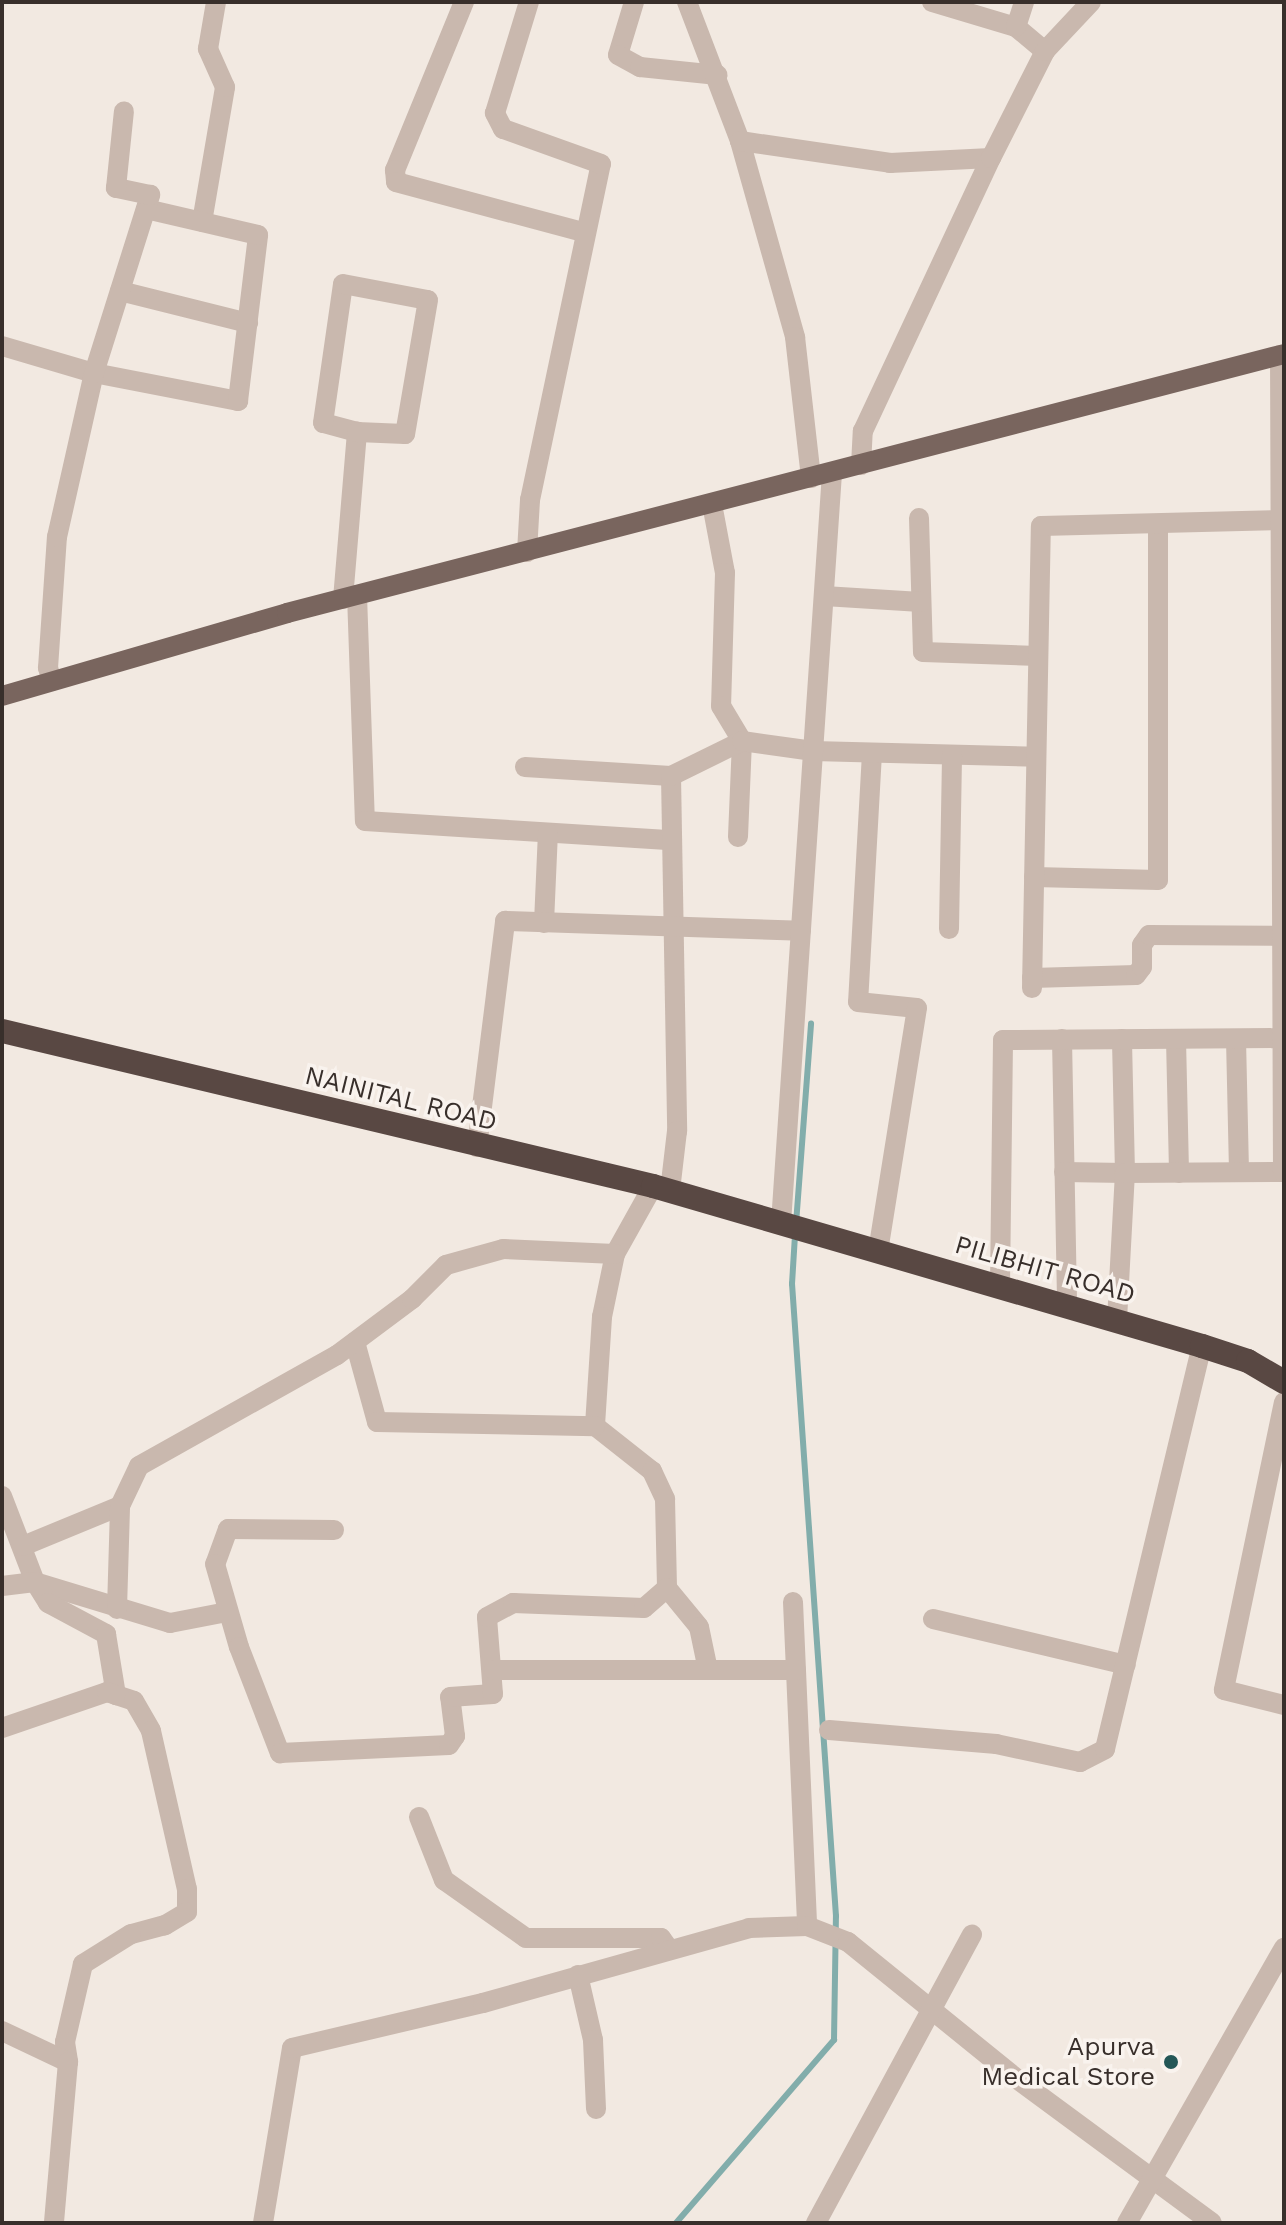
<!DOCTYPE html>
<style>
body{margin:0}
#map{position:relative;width:1286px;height:2225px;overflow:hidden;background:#f2e9e1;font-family:"Work Sans",sans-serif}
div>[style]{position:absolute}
.stream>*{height:6px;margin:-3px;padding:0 3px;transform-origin:3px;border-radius:3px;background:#82adab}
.minor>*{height:20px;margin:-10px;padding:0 10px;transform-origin:10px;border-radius:10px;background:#c9b8ae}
.major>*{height:20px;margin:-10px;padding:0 10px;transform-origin:10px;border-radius:10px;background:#79655e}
.highway>*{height:24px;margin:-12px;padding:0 12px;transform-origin:12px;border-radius:12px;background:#594843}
.dots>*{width:22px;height:22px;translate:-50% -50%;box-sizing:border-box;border:4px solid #f9f3ee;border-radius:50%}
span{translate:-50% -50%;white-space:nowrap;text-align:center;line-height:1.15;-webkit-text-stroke:7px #f9f3ee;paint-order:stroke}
.street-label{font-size:26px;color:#382f2b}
.poi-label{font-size:26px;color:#382f2b}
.right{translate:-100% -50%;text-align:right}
.frame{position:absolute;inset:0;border:4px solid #382f2b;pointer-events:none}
</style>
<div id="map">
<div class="stream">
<div style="left:796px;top:1224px;width:201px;rotate:-85.7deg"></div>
<div style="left:676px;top:2223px;width:242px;rotate:-49.2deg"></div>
<div style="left:834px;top:2040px;width:124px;rotate:-89.1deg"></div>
<div style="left:836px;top:1916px;width:634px;rotate:-93.98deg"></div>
<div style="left:792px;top:1284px;width:49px;rotate:-86.5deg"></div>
</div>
<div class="minor">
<div style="left:464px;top:2px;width:182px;rotate:112.3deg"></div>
<div style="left:395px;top:170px;width:12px;rotate:85deg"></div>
<div style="left:396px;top:182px;width:194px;rotate:15deg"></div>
<div style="left:634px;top:2px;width:55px;rotate:106.8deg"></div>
<div style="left:618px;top:55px;width:25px;rotate:29deg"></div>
<div style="left:640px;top:67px;width:78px;rotate:5.9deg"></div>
<div style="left:687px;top:2px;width:149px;rotate:69.1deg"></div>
<div style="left:740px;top:141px;width:204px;rotate:74.3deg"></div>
<div style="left:795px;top:337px;width:142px;rotate:83.5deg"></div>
<div style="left:932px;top:2px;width:88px;rotate:16.6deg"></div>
<div style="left:1016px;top:27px;width:38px;rotate:40deg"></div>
<div style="left:1016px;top:27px;width:26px;rotate:-72deg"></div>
<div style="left:740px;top:141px;width:152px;rotate:8.3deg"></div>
<div style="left:890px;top:163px;width:101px;rotate:-2.8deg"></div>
<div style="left:202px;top:222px;width:137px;rotate:-80.3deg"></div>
<div style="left:225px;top:87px;width:42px;rotate:-114.1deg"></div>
<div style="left:208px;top:49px;width:48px;rotate:-80.3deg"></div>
<div style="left:120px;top:291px;width:132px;rotate:14deg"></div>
<div style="left:2px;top:346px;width:96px;rotate:16.4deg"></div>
<div style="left:94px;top:373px;width:147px;rotate:11deg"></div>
<div style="left:238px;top:401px;width:167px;rotate:-83.1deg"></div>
<div style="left:258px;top:235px;width:115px;rotate:-166.9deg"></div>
<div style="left:861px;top:465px;width:34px;rotate:-87deg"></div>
<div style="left:863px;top:431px;width:302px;rotate:-64.9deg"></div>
<div style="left:991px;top:158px;width:120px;rotate:-63.2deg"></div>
<div style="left:1045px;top:51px;width:67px;rotate:-46.8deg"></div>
<div style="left:712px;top:504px;width:70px;rotate:79.3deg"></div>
<div style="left:725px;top:573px;width:133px;rotate:91.7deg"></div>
<div style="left:721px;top:706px;width:41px;rotate:59deg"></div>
<div style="left:742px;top:741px;width:96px;rotate:92.4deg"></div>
<div style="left:919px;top:518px;width:134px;rotate:88.3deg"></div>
<div style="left:923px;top:652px;width:115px;rotate:2deg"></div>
<div style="left:527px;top:552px;width:52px;rotate:-86.7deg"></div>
<div style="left:530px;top:500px;width:343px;rotate:-78.1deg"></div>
<div style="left:601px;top:164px;width:104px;rotate:-160.3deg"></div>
<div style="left:503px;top:129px;width:18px;rotate:-117deg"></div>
<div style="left:495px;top:113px;width:116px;rotate:-73deg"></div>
<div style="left:357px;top:595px;width:226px;rotate:88deg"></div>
<div style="left:365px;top:821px;width:307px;rotate:3.6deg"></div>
<div style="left:824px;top:596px;width:97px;rotate:3.5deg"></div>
<div style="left:343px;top:599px;width:168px;rotate:-85.2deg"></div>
<div style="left:357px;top:432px;width:35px;rotate:-165deg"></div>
<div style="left:323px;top:423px;width:140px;rotate:-81.8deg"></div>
<div style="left:343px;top:284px;width:86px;rotate:10.7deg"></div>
<div style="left:428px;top:300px;width:136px;rotate:99.7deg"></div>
<div style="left:405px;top:434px;width:48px;rotate:-177.6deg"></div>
<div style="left:52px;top:681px;width:14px;rotate:-107deg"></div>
<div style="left:48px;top:668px;width:131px;rotate:-86.1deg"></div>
<div style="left:57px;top:537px;width:168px;rotate:-77.3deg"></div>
<div style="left:94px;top:373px;width:187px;rotate:-72.5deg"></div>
<div style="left:150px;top:195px;width:35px;rotate:-168deg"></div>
<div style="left:116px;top:188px;width:77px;rotate:-84.1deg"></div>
<div style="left:872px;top:753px;width:249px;rotate:93.2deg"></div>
<div style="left:858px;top:1002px;width:59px;rotate:5.8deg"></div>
<div style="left:917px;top:1008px;width:246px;rotate:99.1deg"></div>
<div style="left:525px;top:767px;width:146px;rotate:3.5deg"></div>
<div style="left:671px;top:776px;width:355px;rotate:89deg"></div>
<div style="left:677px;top:1131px;width:60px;rotate:96.7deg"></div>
<div style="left:671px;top:776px;width:79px;rotate:-26.2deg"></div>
<div style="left:742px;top:741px;width:72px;rotate:8deg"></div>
<div style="left:813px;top:751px;width:223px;rotate:1.5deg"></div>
<div style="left:1034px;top:877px;width:124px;rotate:1.4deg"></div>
<div style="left:1158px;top:880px;width:356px;rotate:-90deg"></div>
<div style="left:544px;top:923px;width:90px;rotate:-87.5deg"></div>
<div style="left:949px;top:929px;width:174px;rotate:-89deg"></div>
<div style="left:1032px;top:978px;width:104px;rotate:-1.7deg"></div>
<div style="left:1136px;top:975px;width:10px;rotate:-53deg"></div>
<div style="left:1142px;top:967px;width:22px;rotate:-90deg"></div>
<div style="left:1142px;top:945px;width:12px;rotate:-55deg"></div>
<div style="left:1149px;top:935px;width:133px;rotate:0.4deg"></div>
<div style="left:1032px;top:988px;width:462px;rotate:-88.9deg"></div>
<div style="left:1041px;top:526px;width:239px;rotate:-1.4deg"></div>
<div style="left:1062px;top:1039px;width:266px;rotate:88.9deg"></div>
<div style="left:1176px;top:1039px;width:134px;rotate:88.7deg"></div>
<div style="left:1236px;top:1039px;width:133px;rotate:88.7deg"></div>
<div style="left:477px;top:1147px;width:228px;rotate:-82.9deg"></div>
<div style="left:505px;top:921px;width:296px;rotate:1.9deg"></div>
<div style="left:1064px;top:1172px;width:61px;rotate:0.9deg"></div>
<div style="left:1125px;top:1173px;width:134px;rotate:-91.3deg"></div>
<div style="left:653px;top:1186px;width:78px;rotate:119.2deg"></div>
<div style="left:615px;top:1254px;width:64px;rotate:101.7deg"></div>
<div style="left:602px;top:1317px;width:109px;rotate:93.7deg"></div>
<div style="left:595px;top:1426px;width:73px;rotate:38.3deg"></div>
<div style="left:652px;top:1471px;width:31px;rotate:65deg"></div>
<div style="left:665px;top:1499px;width:89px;rotate:88.7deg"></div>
<div style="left:667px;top:1588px;width:50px;rotate:50.6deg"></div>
<div style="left:699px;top:1627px;width:44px;rotate:78.2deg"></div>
<div style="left:781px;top:1223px;width:752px;rotate:-86.11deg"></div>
<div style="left:1000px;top:1286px;width:246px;rotate:-89.3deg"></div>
<div style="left:1003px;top:1040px;width:280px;rotate:-0.4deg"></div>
<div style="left:1117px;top:1320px;width:147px;rotate:-86.9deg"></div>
<div style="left:1125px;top:1173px;width:158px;rotate:-0.4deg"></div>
<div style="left:1283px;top:1172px;width:817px;rotate:-90.21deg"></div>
<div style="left:355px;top:1342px;width:83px;rotate:74.6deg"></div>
<div style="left:377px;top:1422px;width:218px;rotate:1.1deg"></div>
<div style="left:1284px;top:1402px;width:294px;rotate:101.8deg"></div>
<div style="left:1224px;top:1690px;width:62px;rotate:14deg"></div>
<div style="left:2px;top:1496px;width:92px;rotate:69deg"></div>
<div style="left:35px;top:1582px;width:141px;rotate:16.9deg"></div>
<div style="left:170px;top:1623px;width:58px;rotate:-10.9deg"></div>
<div style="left:334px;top:1530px;width:106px;rotate:-179.5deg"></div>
<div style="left:228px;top:1529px;width:37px;rotate:110deg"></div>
<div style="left:215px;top:1564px;width:86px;rotate:73.9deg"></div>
<div style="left:239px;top:1647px;width:114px;rotate:68.9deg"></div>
<div style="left:280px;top:1753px;width:169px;rotate:-2.7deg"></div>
<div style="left:449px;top:1745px;width:11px;rotate:-56deg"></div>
<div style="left:455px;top:1736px;width:39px;rotate:-97deg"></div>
<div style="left:450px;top:1697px;width:43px;rotate:-4deg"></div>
<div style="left:493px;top:1694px;width:77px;rotate:-94.5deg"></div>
<div style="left:487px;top:1617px;width:30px;rotate:-28deg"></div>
<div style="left:513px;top:1603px;width:131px;rotate:2.2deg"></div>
<div style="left:644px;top:1608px;width:30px;rotate:-41deg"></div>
<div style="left:23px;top:1546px;width:105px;rotate:-22.4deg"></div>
<div style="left:120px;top:1506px;width:44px;rotate:-64.6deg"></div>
<div style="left:139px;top:1466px;width:227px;rotate:-29.3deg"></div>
<div style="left:337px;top:1355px;width:94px;rotate:-36.7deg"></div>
<div style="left:412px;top:1299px;width:48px;rotate:-45deg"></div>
<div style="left:446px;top:1265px;width:59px;rotate:-15.7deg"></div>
<div style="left:503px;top:1249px;width:112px;rotate:2.6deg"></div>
<div style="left:2px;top:1586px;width:33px;rotate:-7deg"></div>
<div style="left:35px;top:1582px;width:25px;rotate:58deg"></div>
<div style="left:48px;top:1603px;width:66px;rotate:28.1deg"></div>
<div style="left:106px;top:1634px;width:62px;rotate:80.7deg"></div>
<div style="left:793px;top:1602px;width:324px;rotate:87.5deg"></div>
<div style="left:117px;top:1609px;width:103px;rotate:-88.3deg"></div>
<div style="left:933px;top:1619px;width:198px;rotate:13.4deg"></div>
<div style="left:494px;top:1670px;width:302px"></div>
<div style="left:2px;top:1728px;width:111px;rotate:-18.9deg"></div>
<div style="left:107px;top:1692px;width:28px;rotate:18deg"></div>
<div style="left:134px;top:1701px;width:34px;rotate:60deg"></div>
<div style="left:151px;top:1731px;width:162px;rotate:77.2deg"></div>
<div style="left:187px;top:1889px;width:23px;rotate:90deg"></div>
<div style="left:187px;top:1912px;width:26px;rotate:149deg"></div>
<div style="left:165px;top:1925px;width:35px;rotate:165deg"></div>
<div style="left:131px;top:1934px;width:57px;rotate:148deg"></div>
<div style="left:83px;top:1964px;width:80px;rotate:103deg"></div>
<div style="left:65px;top:2042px;width:20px;rotate:81deg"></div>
<div style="left:829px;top:1730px;width:168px;rotate:4.8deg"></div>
<div style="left:996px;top:1744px;width:86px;rotate:12.1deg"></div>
<div style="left:1080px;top:1762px;width:28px;rotate:-27deg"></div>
<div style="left:1105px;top:1749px;width:415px;rotate:-76.5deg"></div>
<div style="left:419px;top:1817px;width:68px;rotate:68.4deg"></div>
<div style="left:444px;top:1880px;width:100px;rotate:35.3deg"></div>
<div style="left:526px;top:1938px;width:135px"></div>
<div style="left:661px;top:1938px;width:14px;rotate:54deg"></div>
<div style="left:578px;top:1975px;width:67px;rotate:77deg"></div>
<div style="left:593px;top:2040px;width:69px;rotate:87.5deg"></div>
<div style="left:2px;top:2031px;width:73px;rotate:25.2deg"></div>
<div style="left:68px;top:2062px;width:162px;rotate:95deg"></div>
<div style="left:263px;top:2223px;width:177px;rotate:-80.6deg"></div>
<div style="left:292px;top:2048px;width:196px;rotate:-13.3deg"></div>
<div style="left:483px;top:2003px;width:276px;rotate:-15.7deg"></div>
<div style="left:749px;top:1928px;width:58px;rotate:-2deg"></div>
<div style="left:807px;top:1926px;width:44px;rotate:21.3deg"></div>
<div style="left:848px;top:1942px;width:218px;rotate:39deg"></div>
<div style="left:1017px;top:2079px;width:242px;rotate:36.4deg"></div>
<div style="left:816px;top:2223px;width:328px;rotate:-61.6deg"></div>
<div style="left:1127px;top:2223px;width:317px;rotate:-60.3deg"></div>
</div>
<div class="major">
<div style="left:2px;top:696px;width:297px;rotate:-16.2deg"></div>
<div style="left:287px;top:613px;width:1030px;rotate:-14.56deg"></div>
</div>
<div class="highway">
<div style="left:2px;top:1031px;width:669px;rotate:13.39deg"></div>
<div style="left:653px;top:1186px;width:572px;rotate:16.25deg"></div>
<div style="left:1202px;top:1346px;width:48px;rotate:18.1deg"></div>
<div style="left:1248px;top:1361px;width:42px;rotate:30.3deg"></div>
</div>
<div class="dots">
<div style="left:1171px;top:2062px;background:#245757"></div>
</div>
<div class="street-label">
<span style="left:401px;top:1099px;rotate:14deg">NAINITAL ROAD</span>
<span style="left:1045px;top:1270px;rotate:16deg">PILIBHIT ROAD</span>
</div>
<div class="poi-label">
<span class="right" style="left:1155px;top:2062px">Apurva<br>Medical Store</span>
</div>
<div class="frame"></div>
</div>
